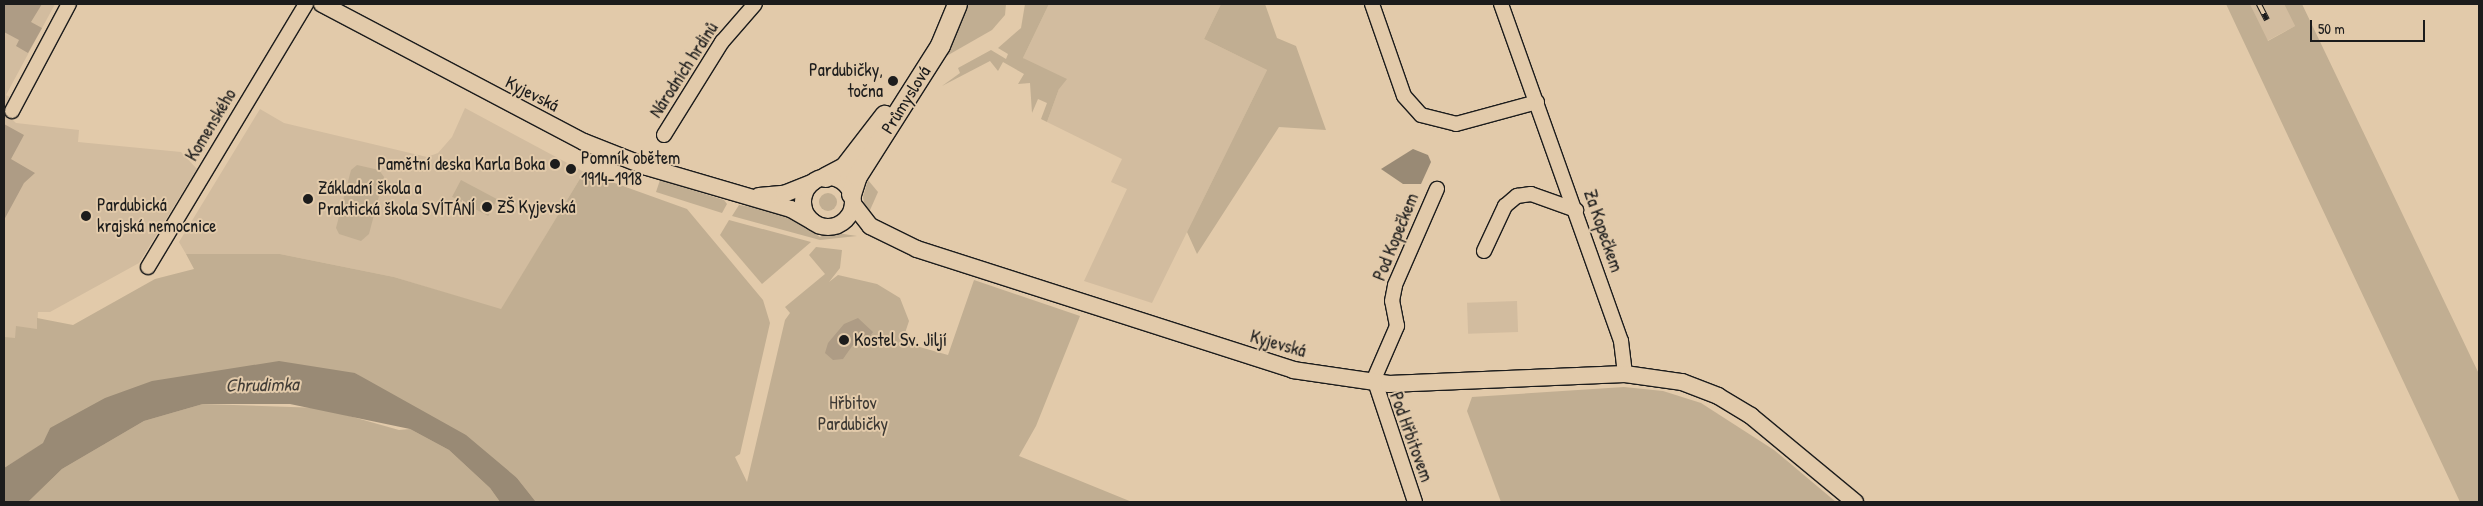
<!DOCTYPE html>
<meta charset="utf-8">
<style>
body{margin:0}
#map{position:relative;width:2483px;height:506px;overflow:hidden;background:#e2caaa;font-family:"Patrick Hand",sans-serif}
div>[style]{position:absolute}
.built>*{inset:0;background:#d2bc9f;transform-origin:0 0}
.green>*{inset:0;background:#c1ae92;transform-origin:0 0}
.round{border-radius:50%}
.water>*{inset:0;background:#998a75}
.building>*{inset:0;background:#ae9c85}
.roads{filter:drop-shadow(1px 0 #1c1c1c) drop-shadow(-1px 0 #1c1c1c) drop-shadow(0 1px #1c1c1c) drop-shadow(0 -1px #1c1c1c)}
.minor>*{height:14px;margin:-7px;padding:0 7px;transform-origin:7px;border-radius:7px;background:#e2caaa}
.tertiary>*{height:16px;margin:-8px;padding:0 8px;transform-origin:8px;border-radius:8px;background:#e2caaa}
.tertiary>.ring{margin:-8px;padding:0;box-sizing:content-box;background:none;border:16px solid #e2caaa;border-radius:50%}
.secondary>*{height:19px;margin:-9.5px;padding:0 9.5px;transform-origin:9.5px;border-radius:9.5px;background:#e2caaa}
.rail>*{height:5.5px;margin-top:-2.75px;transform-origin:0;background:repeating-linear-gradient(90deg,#e2caaa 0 11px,#1c1c1c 0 22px);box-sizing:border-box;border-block:1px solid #1c1c1c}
.dots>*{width:14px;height:14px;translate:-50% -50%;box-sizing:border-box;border:2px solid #e2caaa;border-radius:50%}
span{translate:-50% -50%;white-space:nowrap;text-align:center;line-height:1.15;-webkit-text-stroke:4px #e2caaa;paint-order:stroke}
.street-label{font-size:18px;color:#1c1c1c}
.poi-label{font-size:18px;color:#1c1c1c}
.right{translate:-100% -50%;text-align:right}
.left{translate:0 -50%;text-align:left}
.park-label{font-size:18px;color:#3d3934}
.water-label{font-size:19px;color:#423d37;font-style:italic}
.frame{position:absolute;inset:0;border:5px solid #1c1c1c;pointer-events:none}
.scale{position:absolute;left:2310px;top:20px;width:115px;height:22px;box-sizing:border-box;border:2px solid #1c1c1c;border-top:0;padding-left:6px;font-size:15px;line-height:18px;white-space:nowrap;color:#1c1c1c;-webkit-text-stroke:4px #e2caaa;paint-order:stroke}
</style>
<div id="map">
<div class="built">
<div style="clip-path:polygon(4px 4px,55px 4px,6px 95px,10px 97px,4px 108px)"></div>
<div style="clip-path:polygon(1049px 4px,1221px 4px,1204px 39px,1267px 70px,1152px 303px,1084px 281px,1127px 189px,1111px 182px,1122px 159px,1047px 122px,1059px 89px,1023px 58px)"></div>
<div style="clip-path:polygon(2250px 4px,2284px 4px,2295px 26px,2267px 41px)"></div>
<div style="clip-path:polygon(465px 108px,584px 172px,501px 310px,394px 277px,280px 254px,186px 254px,179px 242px,260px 109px,284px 123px,427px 157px,438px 153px,452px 137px)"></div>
<div style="clip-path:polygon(4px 112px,16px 123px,79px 130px,78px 142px,181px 152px,197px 169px,139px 263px,50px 312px,38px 312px,37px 329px,4px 348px)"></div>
<div style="left:1517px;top:301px;width:31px;height:50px;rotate:88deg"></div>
</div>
<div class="green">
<div style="clip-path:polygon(967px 4px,1006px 4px,1005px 15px,992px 30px,943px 58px)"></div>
<div style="clip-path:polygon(1025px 4px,1049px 4px,1023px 58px,1067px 79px,1059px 89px,1047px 122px,1041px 119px,1047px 103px,1038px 99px,1032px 113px,1030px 83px,1018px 84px,1024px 74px,1003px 62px,998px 71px,990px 61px,942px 86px,960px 73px,958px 68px,991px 50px,1006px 59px,1008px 54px,998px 48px,1021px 28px)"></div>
<div style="clip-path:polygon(1221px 4px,1265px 4px,1277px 38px,1296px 46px,1326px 130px,1279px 127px,1197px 254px,1187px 232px,1267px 70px,1204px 39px)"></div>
<div style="clip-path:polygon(2226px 4px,2250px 4px,2268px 41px,2295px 26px,2284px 4px,2302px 4px,2479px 374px,2479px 502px,2460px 502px)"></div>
<div style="clip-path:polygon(357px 165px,379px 170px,384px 177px,369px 234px,361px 241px,339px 234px,336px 228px,351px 170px)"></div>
<div style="clip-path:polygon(584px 172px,687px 209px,763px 300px,770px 323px,740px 454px,735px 457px,747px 482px,785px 320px,790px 313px,785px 307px,825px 274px,809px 255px,816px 247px,842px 250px,840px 268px,829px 282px,838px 275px,877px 284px,900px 298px,909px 321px,902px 342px,948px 355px,974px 280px,1080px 316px,1036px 426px,1019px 456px,1132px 502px,536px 502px,517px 478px,355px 373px,50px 428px,44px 443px,4px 468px,4px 337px,15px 338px,16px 326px,37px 329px,37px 318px,73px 325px,155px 279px,194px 269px,186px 254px,280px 254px,394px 277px,501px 309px)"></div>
<div style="left:461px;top:180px;width:41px;height:19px;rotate:28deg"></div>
<div style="clip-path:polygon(660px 180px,724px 200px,727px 204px,722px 213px,656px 192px)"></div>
<div style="clip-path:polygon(868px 180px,878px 192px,867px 217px,863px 197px)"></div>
<div class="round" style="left:819px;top:193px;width:18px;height:18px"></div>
<div style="clip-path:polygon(739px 205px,782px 212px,820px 237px,830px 232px,857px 236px,820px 240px,732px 216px)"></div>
<div style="clip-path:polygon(729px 220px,811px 242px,762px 284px,720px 235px)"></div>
<div style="clip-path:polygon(1624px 387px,1663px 391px,1701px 403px,1774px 450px,1836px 502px,1501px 502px,1467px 411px,1472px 397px)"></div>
<div style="clip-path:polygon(203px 404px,321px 408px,399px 430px,410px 429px,449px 450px,490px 488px,500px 502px,28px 502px,62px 469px,144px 421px)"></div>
</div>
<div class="water">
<div style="clip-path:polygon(1413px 149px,1428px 155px,1431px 162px,1421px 184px,1403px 184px,1381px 169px)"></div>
<div style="clip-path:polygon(279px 361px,355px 373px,466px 435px,517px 478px,536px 502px,500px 502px,490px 488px,449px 450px,410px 429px,290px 404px,203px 404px,144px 421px,62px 469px,28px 502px,4px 502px,4px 468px,43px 443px,50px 428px,105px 398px,152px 381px)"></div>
</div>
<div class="building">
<div style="clip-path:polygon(4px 4px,42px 4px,31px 22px,42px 28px,28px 53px,16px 46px,19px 40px,4px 32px)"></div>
<div style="clip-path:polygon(4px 124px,24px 135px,11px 159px,35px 173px,24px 183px,4px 220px)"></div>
<div style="clip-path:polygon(858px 318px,873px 332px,866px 342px,855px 342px,843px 359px,833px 360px,825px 353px,828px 343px,844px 324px)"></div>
</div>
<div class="roads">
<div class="minor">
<div style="left:1372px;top:4px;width:97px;rotate:70.8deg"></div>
<div style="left:1404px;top:96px;width:25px;rotate:48deg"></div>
<div style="left:1421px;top:115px;width:36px;rotate:14deg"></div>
<div style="left:1456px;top:124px;width:84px;rotate:-15.2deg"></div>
<div style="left:1501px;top:4px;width:358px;rotate:70.4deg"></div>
<div style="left:1621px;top:341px;width:33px;rotate:83deg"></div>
<div style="left:12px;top:111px;width:121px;rotate:-62deg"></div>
<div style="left:664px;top:135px;width:110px;rotate:-58.1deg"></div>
<div style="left:722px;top:42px;width:50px;rotate:-49deg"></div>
<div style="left:1484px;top:251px;width:50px;rotate:-65deg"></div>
<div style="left:1505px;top:206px;width:16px;rotate:-40deg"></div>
<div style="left:1517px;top:196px;width:14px;rotate:-8deg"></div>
<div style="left:1531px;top:194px;width:48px;rotate:19.6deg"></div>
<div style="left:148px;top:267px;width:307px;rotate:-59deg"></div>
<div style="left:1415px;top:502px;width:130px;rotate:-108.4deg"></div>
<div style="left:1374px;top:379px;width:58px;rotate:-66.5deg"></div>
<div style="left:1397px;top:326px;width:25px;rotate:-101deg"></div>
<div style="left:1392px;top:301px;width:16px;rotate:-79deg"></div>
<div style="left:1395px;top:285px;width:105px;rotate:-66.4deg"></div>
</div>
<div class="tertiary">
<div style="left:322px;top:4px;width:296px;rotate:27.8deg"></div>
<div style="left:584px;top:142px;width:68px;rotate:21.6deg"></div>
<div style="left:647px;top:167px;width:150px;rotate:16.3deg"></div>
<div style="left:791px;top:209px;width:24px;rotate:30deg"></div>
<div class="ring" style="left:803px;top:177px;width:34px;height:34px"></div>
<div style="left:759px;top:196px;width:25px;rotate:-5deg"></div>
<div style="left:784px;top:194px;width:31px;rotate:-22deg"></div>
<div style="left:853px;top:204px;width:28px;rotate:52deg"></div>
<div style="left:870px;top:226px;width:52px;rotate:26.1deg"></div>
<div style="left:917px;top:249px;width:395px;rotate:17.8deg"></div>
<div style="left:1293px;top:370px;width:97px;rotate:8.3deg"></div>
<div style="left:1389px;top:384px;width:236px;rotate:-2.4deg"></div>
<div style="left:1625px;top:374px;width:58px;rotate:8deg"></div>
<div style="left:1682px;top:382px;width:39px;rotate:21deg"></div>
<div style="left:1718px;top:396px;width:39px;rotate:31deg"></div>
<div style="left:1751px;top:416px;width:135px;rotate:39.6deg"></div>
</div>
<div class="secondary">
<div style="left:825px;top:177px;width:21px;rotate:-28deg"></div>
<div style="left:844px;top:167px;width:66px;rotate:-52.4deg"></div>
<div style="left:851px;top:194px;width:19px;rotate:-72deg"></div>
<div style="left:857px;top:176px;width:155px;rotate:-57.6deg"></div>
<div style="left:940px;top:45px;width:44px;rotate:-67.5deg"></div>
</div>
</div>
<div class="rail">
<div style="left:2259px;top:4px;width:18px;rotate:63deg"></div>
</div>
<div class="dots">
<div style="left:893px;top:81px;background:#1c1c1c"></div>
<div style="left:555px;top:164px;background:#1c1c1c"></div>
<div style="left:571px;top:169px;background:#1c1c1c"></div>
<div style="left:308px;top:199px;background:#1c1c1c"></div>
<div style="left:487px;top:207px;background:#1c1c1c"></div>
<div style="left:86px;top:216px;background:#1c1c1c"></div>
<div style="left:844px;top:340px;background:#1c1c1c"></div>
</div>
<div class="street-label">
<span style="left:684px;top:70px;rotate:-57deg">Národních hrdinů</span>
<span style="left:532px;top:94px;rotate:27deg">Kyjevská</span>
<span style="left:906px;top:100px;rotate:-58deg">Průmyslová</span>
<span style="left:211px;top:125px;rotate:-59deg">Komenského</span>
<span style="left:1603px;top:231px;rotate:71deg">Za Kopečkem</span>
<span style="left:1396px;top:237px;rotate:-68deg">Pod Kopečkem</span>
<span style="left:1278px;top:344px;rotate:16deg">Kyjevská</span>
<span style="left:1411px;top:437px;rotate:70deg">Pod Hřbitovem</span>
</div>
<div class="poi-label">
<span class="right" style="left:883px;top:81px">Pardubičky,<br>točna</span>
<span class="left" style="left:581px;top:169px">Pomník obětem<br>1914-1918</span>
<span class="right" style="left:545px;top:164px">Pamětní deska Karla Boka</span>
<span class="left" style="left:318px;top:199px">Základní škola a<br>Praktická škola SVÍTÁNÍ</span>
<span class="left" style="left:97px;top:216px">Pardubická<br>krajská nemocnice</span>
<span class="left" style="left:497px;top:207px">ZŠ Kyjevská</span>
<span class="left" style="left:854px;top:340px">Kostel Sv. Jiljí</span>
</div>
<div class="park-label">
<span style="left:853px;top:414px">Hřbitov<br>Pardubičky</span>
</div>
<div class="water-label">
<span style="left:262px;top:385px;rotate:-1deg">Chrudimka</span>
</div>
<div class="frame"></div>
<div class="scale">50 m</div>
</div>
